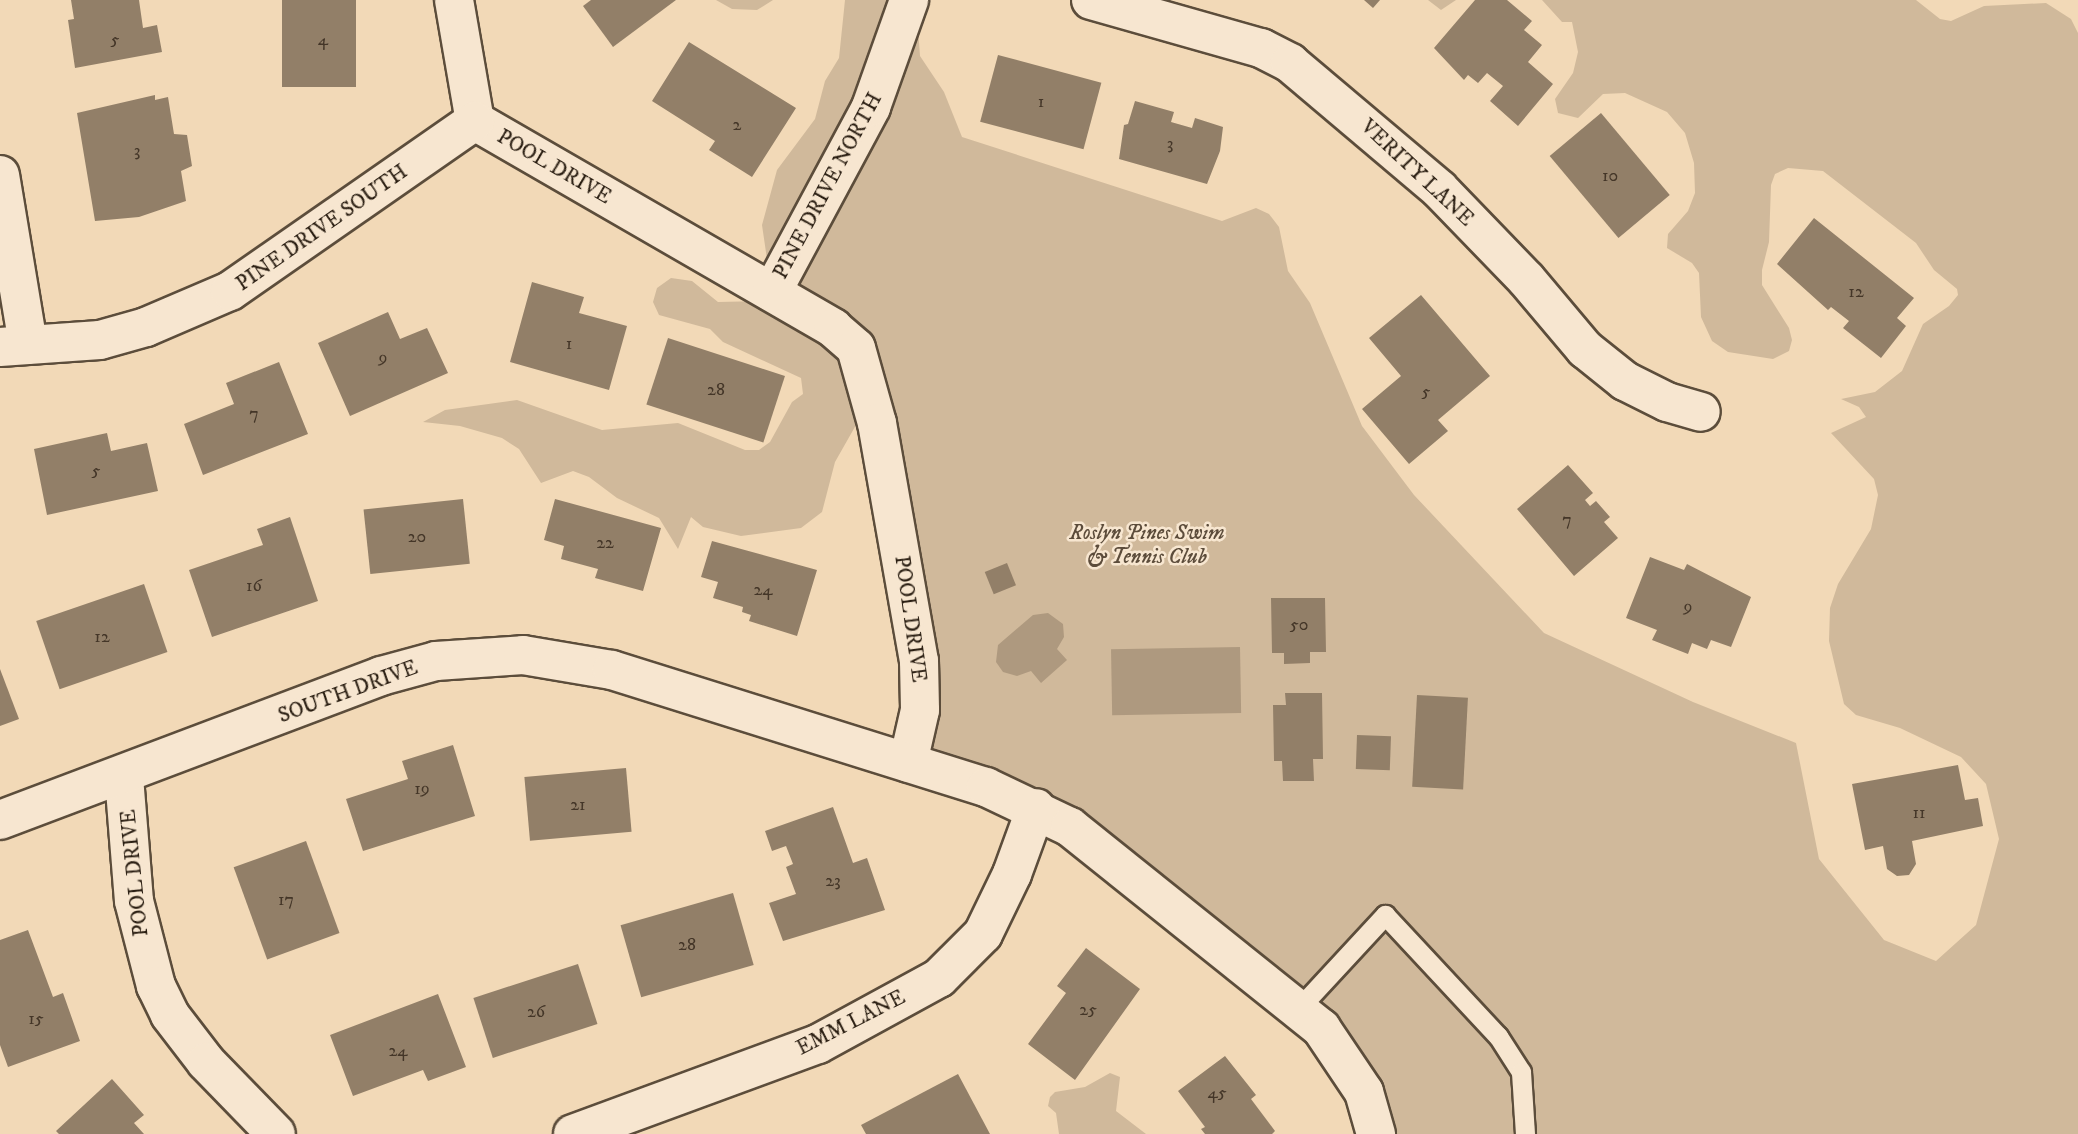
<!DOCTYPE html>
<style>
body{margin:0}
#map{position:relative;width:2078px;height:1134px;overflow:hidden;background:#f2d9b7;font-family:"IM FELL DW Pica",serif}
div>[style]{position:absolute}
.green>*{inset:0;background:#d0b99b}
.water>*{inset:0;background:#ae997f;transform-origin:0 0}
.building>*{inset:0;background:#927f68;transform-origin:0 0}
.roads{filter:drop-shadow(2px 0 #5c4d3b) drop-shadow(-2px 0 #5c4d3b) drop-shadow(0 2px #5c4d3b) drop-shadow(0 -2px #5c4d3b)}
.service>*{height:19px;margin:-9.5px;padding:0 9.5px;transform-origin:9.5px;border-radius:9.5px;background:#f7e6d0}
.minor>*{height:38px;margin:-19px;padding:0 19px;transform-origin:19px;border-radius:19px;background:#f7e6d0}
span{translate:-50% -50%;white-space:nowrap;text-align:center;line-height:1.15;-webkit-text-stroke:5px #f7e6d0;paint-order:stroke}
.number-label{font-size:18px;color:#443628}
.number-label span{-webkit-text-stroke-width:0}
.street-label{font-size:21px;color:#2a1e12}
.park-label{font-size:21px;color:#5c4c3b;font-style:italic}
</style>
<div id="map">
<div class="green">
<div style="clip-path:polygon(716px 0,773px 0,757px 10px,732px 9px)"></div>
<div style="clip-path:polygon(845px 0,916px 0,920px 56px,944px 92px,962px 137px,1222px 221px,1256px 208px,1269px 214px,1279px 227px,1288px 271px,1310px 303px,1362px 426px,1414px 495px,1544px 633px,1693px 702px,1796px 743px,1819px 859px,1884px 940px,1936px 961px,1976px 925px,1999px 839px,1986px 784px,1961px 757px,1900px 728px,1856px 715px,1844px 704px,1829px 641px,1830px 608px,1838px 584px,1871px 529px,1878px 495px,1874px 479px,1831px 433px,1866px 417px,1859px 407px,1841px 399px,1875px 392px,1902px 371px,1923px 324px,1949px 306px,1958px 295px,1957px 289px,1934px 270px,1916px 243px,1823px 171px,1788px 168px,1775px 174px,1771px 185px,1769px 242px,1762px 270px,1762px 285px,1789px 328px,1792px 340px,1789px 351px,1773px 359px,1728px 352px,1712px 341px,1701px 317px,1699px 273px,1692px 263px,1667px 248px,1668px 234px,1688px 211px,1695px 193px,1694px 163px,1685px 133px,1667px 112px,1625px 93px,1603px 94px,1578px 118px,1558px 113px,1555px 99px,1573px 73px,1578px 52px,1572px 22px,1562px 22px,1542px 0,1916px 0,1940px 19px,1951px 21px,1984px 6px,2046px 3px,2071px 19px,2078px 33px,2078px 1134px,1376px 1134px,1364px 1092px,1103px 849px,908px 763px,917px 727px,855px 402px,856px 425px,835px 462px,822px 512px,801px 528px,741px 536px,703px 527px,691px 517px,678px 549px,659px 518px,617px 498px,589px 477px,573px 471px,541px 483px,519px 449px,502px 438px,460px 426px,423px 422px,445px 410px,517px 400px,602px 430px,678px 423px,745px 450px,759px 450px,770px 442px,792px 402px,803px 394px,801px 378px,723px 342px,710px 329px,659px 315px,653px 302px,657px 288px,671px 278px,692px 281px,718px 302px,763px 301px,768px 266px,762px 225px,777px 170px,815px 119px,825px 81px,839px 58px)"></div>
<div style="clip-path:polygon(1428px 0,1456px 0,1441px 10px)"></div>
<div style="clip-path:polygon(1110px 1073px,1120px 1077px,1116px 1111px,1146px 1134px,1059px 1134px,1056px 1113px,1048px 1106px,1050px 1097px,1055px 1092px,1085px 1087px)"></div>
</div>
<div class="water">
<div style="clip-path:polygon(1048px 613px,1063px 624px,1064px 637px,1057px 649px,1067px 660px,1041px 683px,1031px 671px,1017px 676px,1003px 672px,996px 662px,998px 645px,1033px 615px)"></div>
<div style="left:1240px;top:647px;width:66px;height:129px;rotate:89deg"></div>
</div>
<div class="building">
<div style="clip-path:polygon(71px 0,139px 0,143px 28px,157px 25px,162px 52px,75px 68px,68px 20px,74px 19px)"></div>
<div style="left:282px;top:0;width:74px;height:87px"></div>
<div style="clip-path:polygon(591px 0,676px 0,613px 47px,583px 6px)"></div>
<div style="clip-path:polygon(1364px 0,1380px 0,1373px 8px)"></div>
<div style="clip-path:polygon(1475px 0,1507px 0,1532px 21px,1524px 30px,1542px 45px,1528px 62px,1553px 84px,1518px 126px,1490px 101px,1503px 86px,1487px 73px,1478px 83px,1468px 75px,1464px 80px,1434px 48px)"></div>
<div style="clip-path:polygon(689px 42px,796px 108px,752px 177px,709px 150px,715px 141px,652px 101px)"></div>
<div style="left:998px;top:55px;width:107px;height:69px;rotate:15deg"></div>
<div style="clip-path:polygon(155px 95px,155px 100px,168px 97px,174px 134px,187px 135px,192px 166px,181px 171px,186px 201px,139px 217px,95px 221px,77px 113px)"></div>
<div style="clip-path:polygon(1135px 101px,1174px 112px,1171px 122px,1192px 128px,1195px 118px,1223px 127px,1220px 151px,1207px 184px,1119px 159px,1124px 125px,1128px 124px)"></div>
<div style="left:1601px;top:113px;width:107px;height:67px;rotate:50deg"></div>
<div style="clip-path:polygon(1814px 218px,1914px 298px,1897px 318px,1906px 326px,1881px 358px,1843px 328px,1849px 321px,1831px 307px,1828px 310px,1777px 264px)"></div>
<div style="clip-path:polygon(532px 282px,584px 297px,579px 313px,627px 326px,609px 390px,510px 362px)"></div>
<div style="clip-path:polygon(1421px 295px,1490px 376px,1438px 420px,1448px 431px,1409px 464px,1362px 409px,1401px 376px,1369px 338px)"></div>
<div style="clip-path:polygon(388px 312px,400px 339px,427px 328px,448px 373px,350px 416px,318px 343px)"></div>
<div style="left:668px;top:338px;width:123px;height:70px;rotate:18deg"></div>
<div style="clip-path:polygon(279px 362px,308px 434px,203px 475px,184px 424px,234px 404px,226px 383px)"></div>
<div style="clip-path:polygon(107px 433px,111px 451px,147px 443px,158px 491px,47px 515px,34px 449px)"></div>
<div style="clip-path:polygon(1568px 465px,1593px 493px,1585px 500px,1590px 506px,1596px 501px,1610px 517px,1604px 522px,1618px 538px,1574px 576px,1517px 509px)"></div>
<div style="left:463px;top:499px;width:65px;height:100px;rotate:84deg"></div>
<div style="clip-path:polygon(555px 499px,661px 528px,643px 591px,595px 578px,598px 569px,561px 559px,564px 546px,544px 540px)"></div>
<div style="clip-path:polygon(290px 517px,318px 601px,212px 637px,189px 570px,263px 545px,257px 529px)"></div>
<div style="clip-path:polygon(712px 541px,817px 570px,797px 636px,749px 621px,751px 615px,742px 612px,743px 607px,713px 598px,718px 582px,701px 577px)"></div>
<div style="clip-path:polygon(1650px 557px,1684px 570px,1687px 564px,1751px 597px,1731px 647px,1711px 640px,1707px 649px,1692px 643px,1688px 654px,1652px 640px,1657px 630px,1626px 618px)"></div>
<div style="left:1007px;top:563px;width:24px;height:24px;rotate:68deg"></div>
<div style="left:144px;top:584px;width:72px;height:114px;rotate:71deg"></div>
<div style="clip-path:polygon(1271px 598px,1325px 598px,1326px 652px,1310px 652px,1310px 663px,1284px 664px,1284px 653px,1272px 653px)"></div>
<div style="clip-path:polygon(0 669px,19px 719px,0 726px)"></div>
<div style="clip-path:polygon(1285px 693px,1322px 693px,1323px 759px,1313px 759px,1314px 781px,1283px 781px,1282px 761px,1274px 761px,1273px 705px,1286px 705px)"></div>
<div style="left:1417px;top:695px;width:51px;height:92px;rotate:3deg"></div>
<div style="left:1357px;top:735px;width:34px;height:34px;rotate:2deg"></div>
<div style="clip-path:polygon(453px 745px,475px 816px,363px 851px,346px 799px,408px 779px,402px 761px)"></div>
<div style="clip-path:polygon(1958px 765px,1965px 800px,1978px 798px,1983px 826px,1912px 841px,1916px 864px,1909px 875px,1897px 876px,1887px 869px,1883px 846px,1865px 850px,1852px 784px)"></div>
<div style="left:626px;top:768px;width:64px;height:102px;rotate:85deg"></div>
<div style="clip-path:polygon(833px 807px,853px 863px,867px 858px,885px 910px,783px 941px,769px 903px,796px 894px,786px 867px,793px 864px,786px 846px,772px 851px,765px 831px)"></div>
<div style="left:306px;top:841px;width:98px;height:77px;rotate:70deg"></div>
<div style="left:733px;top:893px;width:75px;height:117px;rotate:74deg"></div>
<div style="clip-path:polygon(28px 930px,53px 997px,63px 993px,80px 1041px,8px 1067px,0 1045px,0 940px)"></div>
<div style="clip-path:polygon(1086px 948px,1140px 989px,1075px 1080px,1028px 1044px,1066px 993px,1057px 986px)"></div>
<div style="left:578px;top:964px;width:63px;height:110px;rotate:72deg"></div>
<div style="clip-path:polygon(438px 994px,466px 1067px,428px 1081px,423px 1070px,353px 1096px,330px 1035px)"></div>
<div style="clip-path:polygon(1225px 1056px,1256px 1095px,1251px 1099px,1275px 1131px,1272px 1134px,1205px 1134px,1201px 1129px,1205px 1127px,1178px 1091px)"></div>
<div style="clip-path:polygon(958px 1074px,990px 1134px,866px 1134px,861px 1125px)"></div>
<div style="clip-path:polygon(112px 1079px,144px 1115px,134px 1123px,144px 1134px,59px 1134px,56px 1131px)"></div>
</div>
<div class="roads">
<div class="service">
<div style="left:1299px;top:1008px;width:127px;rotate:-47.2deg"></div>
<div style="left:1385px;top:915px;width:166px;rotate:47deg"></div>
<div style="left:1498px;top:1036px;width:43px;rotate:57.4deg"></div>
<div style="left:1521px;top:1072px;width:62px;rotate:86.3deg"></div>
</div>
<div class="minor">
<div style="left:454px;top:0;width:123px;rotate:80.2deg"></div>
<div style="left:1091px;top:0;width:177px;rotate:15.8deg"></div>
<div style="left:1261px;top:48px;width:33px;rotate:27deg"></div>
<div style="left:1290px;top:63px;width:195px;rotate:40.2deg"></div>
<div style="left:1439px;top:189px;width:125px;rotate:46deg"></div>
<div style="left:1526px;top:279px;width:92px;rotate:49.9deg"></div>
<div style="left:1585px;top:349px;width:51px;rotate:38.7deg"></div>
<div style="left:1625px;top:381px;width:47px;rotate:26.6deg"></div>
<div style="left:1667px;top:402px;width:35px;rotate:16deg"></div>
<div style="left:475px;top:121px;width:414px;rotate:30deg"></div>
<div style="left:833px;top:328px;width:30px;rotate:41deg"></div>
<div style="left:856px;top:348px;width:78px;rotate:74.4deg"></div>
<div style="left:877px;top:423px;width:242px;rotate:80deg"></div>
<div style="left:919px;top:661px;width:49px;rotate:88.8deg"></div>
<div style="left:920px;top:710px;width:54px;rotate:102.8deg"></div>
<div style="left:0;top:175px;width:172px;rotate:80.6deg"></div>
<div style="left:772px;top:292px;width:210px;rotate:-61.8deg"></div>
<div style="left:871px;top:107px;width:114px;rotate:-70.4deg"></div>
<div style="left:0;top:347px;width:100px;rotate:-4deg"></div>
<div style="left:100px;top:340px;width:48px;rotate:-15.8deg"></div>
<div style="left:146px;top:327px;width:91px;rotate:-23.2deg"></div>
<div style="left:230px;top:291px;width:298px;rotate:-34.8deg"></div>
<div style="left:124px;top:777px;width:124px;rotate:85.4deg"></div>
<div style="left:134px;top:901px;width:88px;rotate:75.5deg"></div>
<div style="left:156px;top:986px;width:32px;rotate:64deg"></div>
<div style="left:170px;top:1015px;width:59px;rotate:52.5deg"></div>
<div style="left:206px;top:1062px;width:100px;rotate:45.8deg"></div>
<div style="left:0;top:820px;width:407px;rotate:-20.7deg"></div>
<div style="left:381px;top:676px;width:57px;rotate:-15.3deg"></div>
<div style="left:436px;top:661px;width:87px;rotate:-3.9deg"></div>
<div style="left:523px;top:655px;width:90px;rotate:9.6deg"></div>
<div style="left:612px;top:670px;width:392px;rotate:17.4deg"></div>
<div style="left:986px;top:787px;width:93px;rotate:25.5deg"></div>
<div style="left:1070px;top:827px;width:322px;rotate:38.7deg"></div>
<div style="left:1321px;top:1028px;width:77px;rotate:56.1deg"></div>
<div style="left:1364px;top:1092px;width:44px;rotate:74.1deg"></div>
<div style="left:573px;top:1134px;width:261px;rotate:-20.2deg"></div>
<div style="left:818px;top:1044px;width:138px;rotate:-28.6deg"></div>
<div style="left:939px;top:978px;width:62px;rotate:-45deg"></div>
<div style="left:983px;top:934px;width:67px;rotate:-64.2deg"></div>
<div style="left:1012px;top:874px;width:70px;rotate:-70deg"></div>
</div>
</div>
<div class="number-label">
<span style="left:115px;top:40px">5</span>
<span style="left:323px;top:40px">4</span>
<span style="left:1041px;top:102px">1</span>
<span style="left:737px;top:125px">2</span>
<span style="left:1170px;top:144px">3</span>
<span style="left:137px;top:151px">3</span>
<span style="left:1610px;top:176px">10</span>
<span style="left:1856px;top:292px">12</span>
<span style="left:569px;top:344px">1</span>
<span style="left:383px;top:358px">9</span>
<span style="left:716px;top:390px">28</span>
<span style="left:1426px;top:392px">5</span>
<span style="left:254px;top:414px">7</span>
<span style="left:96px;top:471px">5</span>
<span style="left:1567px;top:520px">7</span>
<span style="left:417px;top:537px">20</span>
<span style="left:605px;top:543px">22</span>
<span style="left:254px;top:586px">16</span>
<span style="left:763px;top:590px">24</span>
<span style="left:1688px;top:607px">9</span>
<span style="left:1299px;top:625px">50</span>
<span style="left:102px;top:637px">12</span>
<span style="left:422px;top:789px">19</span>
<span style="left:578px;top:805px">21</span>
<span style="left:1919px;top:813px">11</span>
<span style="left:833px;top:881px">23</span>
<span style="left:286px;top:900px">17</span>
<span style="left:687px;top:945px">28</span>
<span style="left:1088px;top:1010px">25</span>
<span style="left:536px;top:1012px">26</span>
<span style="left:36px;top:1019px">15</span>
<span style="left:398px;top:1051px">24</span>
<span style="left:1217px;top:1093px">45</span>
</div>
<div class="street-label">
<span style="left:554px;top:167px;rotate:30deg">POOL DRIVE</span>
<span style="left:1417px;top:173px;rotate:43deg">VERITY LANE</span>
<span style="left:828px;top:186px;rotate:-62deg">PINE DRIVE NORTH</span>
<span style="left:322px;top:228px;rotate:-35deg">PINE DRIVE SOUTH</span>
<span style="left:910px;top:619px;rotate:82deg">POOL DRIVE</span>
<span style="left:348px;top:692px;rotate:-20deg">SOUTH DRIVE</span>
<span style="left:135px;top:873px;rotate:-96deg">POOL DRIVE</span>
<span style="left:851px;top:1023px;rotate:-27deg">EMM LANE</span>
</div>
<div class="park-label">
<span style="left:1147px;top:545px">Roslyn Pines Swim<br>&amp; Tennis Club</span>
</div>
</div>
